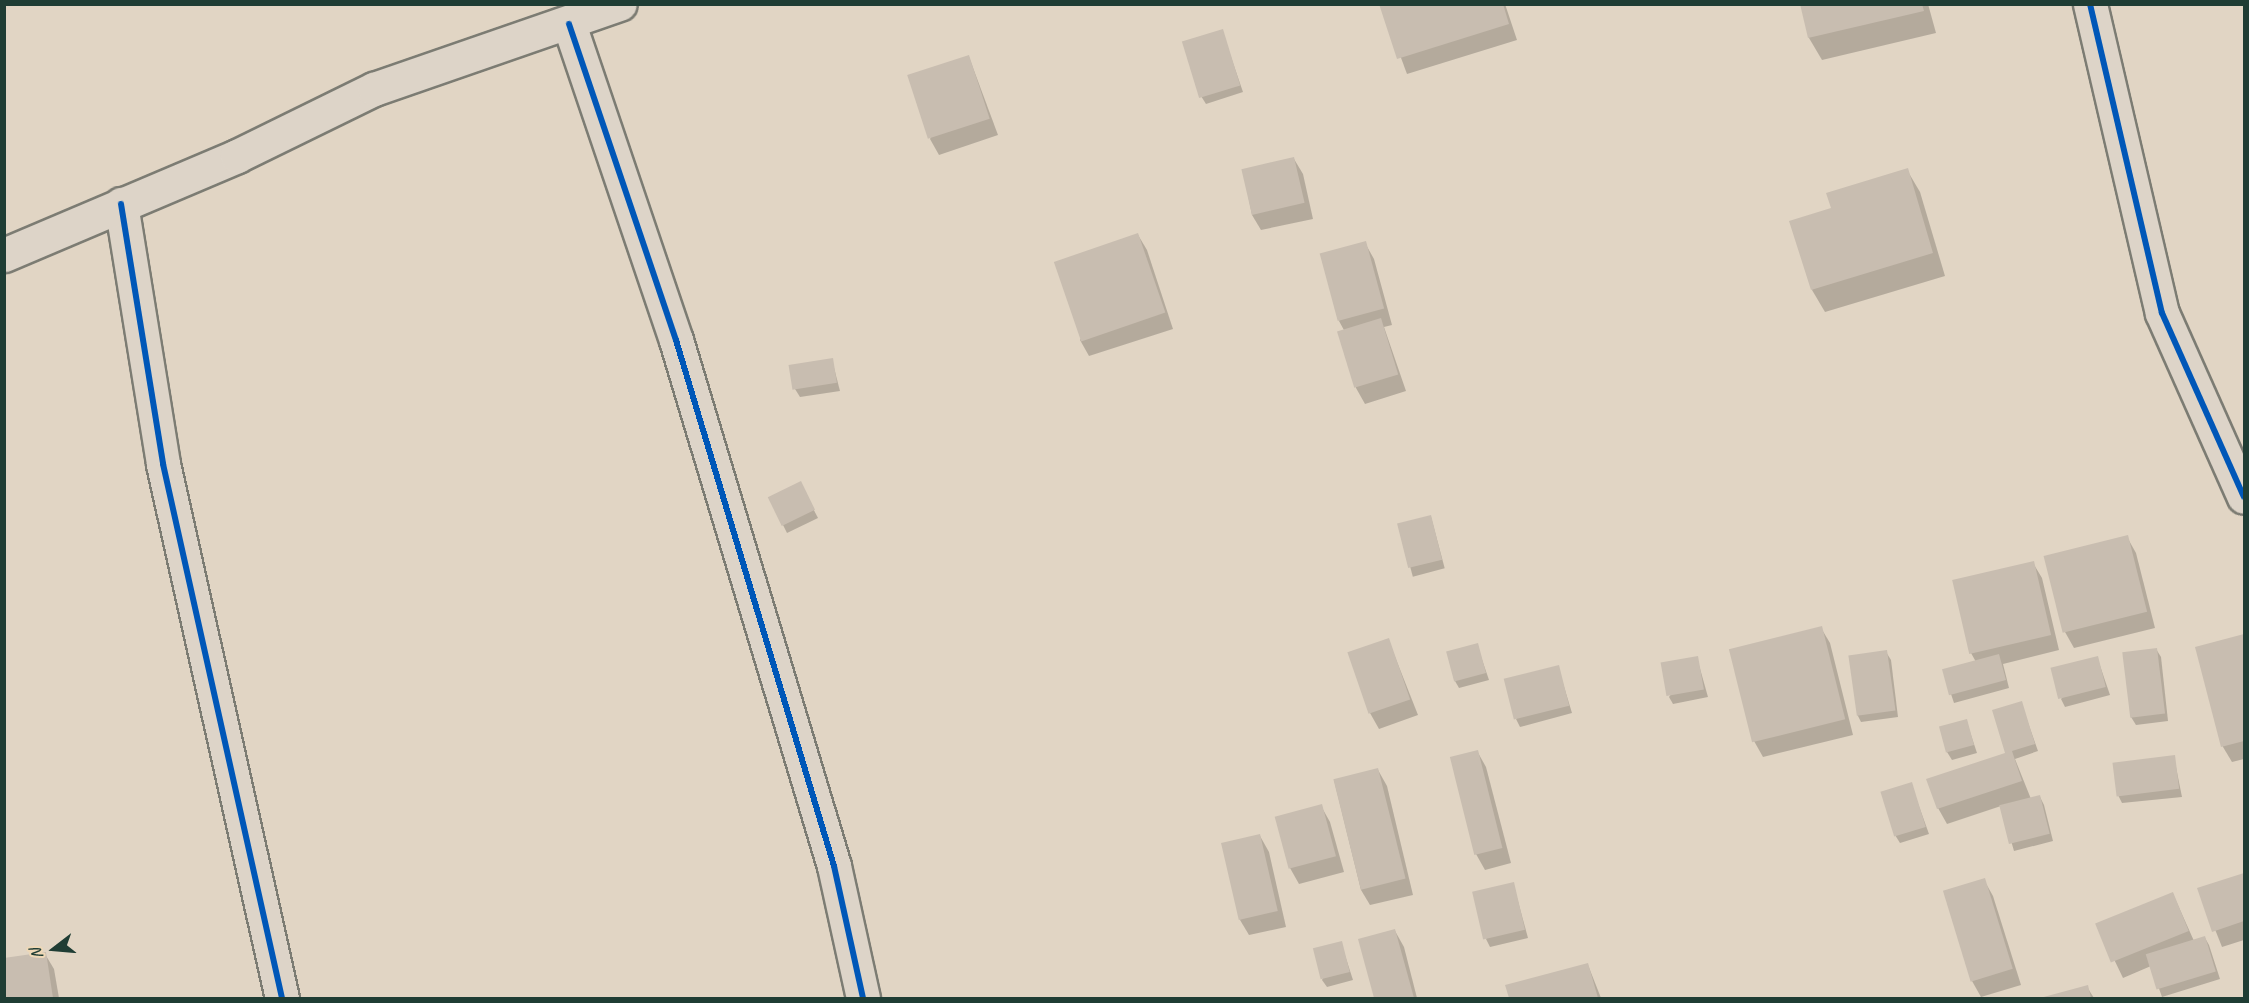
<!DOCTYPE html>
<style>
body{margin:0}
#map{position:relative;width:2249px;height:1003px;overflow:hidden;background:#e1d5c4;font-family:Caveat,sans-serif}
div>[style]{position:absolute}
.shadow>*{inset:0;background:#0003;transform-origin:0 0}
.building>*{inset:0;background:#c8bdb0;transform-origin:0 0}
.roads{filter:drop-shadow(2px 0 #7c7c73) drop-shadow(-2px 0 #7c7c73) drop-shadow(0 2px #7c7c73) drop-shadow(0 -2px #7c7c73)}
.minor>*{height:33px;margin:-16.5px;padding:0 16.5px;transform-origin:16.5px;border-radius:16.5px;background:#ddd4c8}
.cycleway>*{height:6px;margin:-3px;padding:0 3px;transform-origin:3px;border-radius:3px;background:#0057b8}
span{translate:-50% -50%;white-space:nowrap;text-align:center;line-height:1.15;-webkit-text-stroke:4.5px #eed8b7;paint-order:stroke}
.frame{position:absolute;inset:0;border:6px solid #1f3d34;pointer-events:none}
.north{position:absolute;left:24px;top:919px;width:60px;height:60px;-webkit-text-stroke:4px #eed8b7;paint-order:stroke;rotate:254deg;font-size:16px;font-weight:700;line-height:24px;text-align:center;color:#1f3d34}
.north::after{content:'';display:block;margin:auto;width:21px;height:27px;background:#1f3d34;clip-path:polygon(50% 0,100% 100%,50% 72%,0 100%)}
</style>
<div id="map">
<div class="shadow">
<div style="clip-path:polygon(1381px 4px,1505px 4px,1517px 40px,1407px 74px)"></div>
<div style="clip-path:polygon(1801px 4px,1928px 4px,1936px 33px,1822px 60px,1809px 38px)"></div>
<div style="clip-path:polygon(1222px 31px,1243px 92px,1206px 104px,1201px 96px)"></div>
<div style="clip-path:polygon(969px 57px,998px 135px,939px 155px,930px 139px)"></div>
<div style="clip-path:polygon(1294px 159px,1303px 174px,1313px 219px,1261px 230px,1252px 215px,1243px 170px)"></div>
<div style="clip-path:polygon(1907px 170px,1920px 192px,1945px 276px,1825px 312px,1812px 290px,1832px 209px)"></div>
<div style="clip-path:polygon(1138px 235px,1147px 250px,1173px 329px,1089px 356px,1080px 340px)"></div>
<div style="clip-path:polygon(1365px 243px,1374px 259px,1392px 325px,1384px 327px,1406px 391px,1365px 404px,1356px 388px,1345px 332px,1339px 321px)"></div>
<div style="clip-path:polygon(832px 360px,840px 391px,800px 397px,795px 389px)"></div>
<div style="clip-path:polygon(804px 491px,818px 518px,787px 533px,783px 525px)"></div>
<div style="left:1431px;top:517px;width:53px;height:33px;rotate:75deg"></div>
<div style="clip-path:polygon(2127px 537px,2136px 553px,2155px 628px,2074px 648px,2065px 632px)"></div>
<div style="clip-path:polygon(2033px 563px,2042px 578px,2059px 650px,2003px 664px,2009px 688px,1954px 703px,1943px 670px,1976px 662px,1971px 653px)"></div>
<div style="clip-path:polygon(1821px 628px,1830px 643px,1853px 735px,1763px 757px,1754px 741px)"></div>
<div style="clip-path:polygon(2244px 636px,2244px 759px,2232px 762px,2223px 747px,2197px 648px)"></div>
<div style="clip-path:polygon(1388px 639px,1418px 715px,1379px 729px,1370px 713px)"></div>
<div style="clip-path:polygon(1477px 645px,1489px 680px,1459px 688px,1455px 681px)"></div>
<div style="clip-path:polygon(2156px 649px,2161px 657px,2168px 721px,2136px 725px,2131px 717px)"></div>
<div style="clip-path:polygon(1886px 652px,1891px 660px,1898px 717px,1861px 722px,1857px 714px)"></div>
<div style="clip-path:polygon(2097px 657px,2110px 695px,2065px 707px,2061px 699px)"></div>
<div style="clip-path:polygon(1697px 658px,1708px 697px,1673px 704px,1669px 697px)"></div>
<div style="clip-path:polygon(1558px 667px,1572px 713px,1520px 727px,1516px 719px)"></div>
<div style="clip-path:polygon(2021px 703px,2038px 751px,2015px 759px,2031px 799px,2040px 797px,2044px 805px,2053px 841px,2014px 851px,2001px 806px,1947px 824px,1938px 808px,2007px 754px)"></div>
<div style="clip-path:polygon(1966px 720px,1977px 753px,1952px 760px,1947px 752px)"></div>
<div style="clip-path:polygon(1477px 751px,1486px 767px,1511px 863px,1485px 870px,1476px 854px)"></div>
<div style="clip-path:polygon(2174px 757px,2182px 797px,2122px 803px,2118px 795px)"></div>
<div style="clip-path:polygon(1378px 770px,1387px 786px,1413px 895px,1370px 905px,1361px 890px,1334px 780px)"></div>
<div style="clip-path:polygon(1911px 784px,1929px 834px,1900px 843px,1895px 835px)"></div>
<div style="clip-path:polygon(1321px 806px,1330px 822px,1344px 872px,1299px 884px,1290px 868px)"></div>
<div style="clip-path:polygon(1260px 836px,1269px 852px,1286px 927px,1249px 935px,1240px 920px)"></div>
<div style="clip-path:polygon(2244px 874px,2244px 940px,2222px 947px,2199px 889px)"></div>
<div style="clip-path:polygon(1984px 880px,1993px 896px,2021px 985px,1981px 997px,1972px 981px)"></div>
<div style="clip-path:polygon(1513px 883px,1528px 938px,1490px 947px,1486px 939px)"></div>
<div style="clip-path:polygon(2173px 894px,2194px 941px,2205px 938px,2209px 945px,2220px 979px,2162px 997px,2151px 966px,2123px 978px,2098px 926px)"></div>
<div style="clip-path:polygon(1395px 931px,1404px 947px,1417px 998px,1375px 998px,1360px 940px)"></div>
<div style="clip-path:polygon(1341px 943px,1353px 980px,1327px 987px,1322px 980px)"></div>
<div style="clip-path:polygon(45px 954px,54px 969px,59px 998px,4px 998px,4px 960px)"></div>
<div style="clip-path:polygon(1588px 965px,1601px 998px,1510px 998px,1507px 986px)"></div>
<div style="clip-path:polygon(2087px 987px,2094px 998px,2043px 998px)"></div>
</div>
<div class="building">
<div style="clip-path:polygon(1379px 4px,1503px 4px,1509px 24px,1397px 59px)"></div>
<div style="clip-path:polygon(1800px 4px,1922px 4px,1924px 11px,1808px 38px)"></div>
<div style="left:1223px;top:29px;width:59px;height:43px;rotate:73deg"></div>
<div style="left:969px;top:55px;width:67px;height:65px;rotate:72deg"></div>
<div style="left:1294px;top:157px;width:47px;height:54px;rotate:77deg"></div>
<div style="clip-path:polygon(1908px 168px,1933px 253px,1811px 290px,1789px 221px,1831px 208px,1826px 193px)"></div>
<div style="left:1138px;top:233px;width:84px;height:89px;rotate:71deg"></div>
<div style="left:1366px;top:241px;width:70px;height:48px;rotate:75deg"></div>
<div style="left:1381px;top:318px;width:59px;height:46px;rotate:73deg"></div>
<div style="left:833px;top:358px;width:25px;height:45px;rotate:81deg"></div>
<div style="left:801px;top:481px;width:32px;height:37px;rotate:64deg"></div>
<div style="left:1431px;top:515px;width:46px;height:35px;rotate:76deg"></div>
<div style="left:2128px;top:535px;width:79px;height:87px;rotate:76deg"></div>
<div style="left:2034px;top:561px;width:76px;height:84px;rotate:77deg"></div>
<div style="left:1822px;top:626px;width:96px;height:96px;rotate:76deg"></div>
<div style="clip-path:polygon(2244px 634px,2244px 741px,2221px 747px,2195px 647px)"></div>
<div style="left:1389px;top:638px;width:65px;height:44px;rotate:71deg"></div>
<div style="left:1478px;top:643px;width:31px;height:33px;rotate:75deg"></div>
<div style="left:2157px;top:648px;width:66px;height:35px;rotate:83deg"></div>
<div style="left:1887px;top:650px;width:61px;height:39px;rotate:82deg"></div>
<div style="left:1999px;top:654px;width:27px;height:59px;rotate:75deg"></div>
<div style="left:1698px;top:656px;width:34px;height:38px;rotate:80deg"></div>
<div style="left:2098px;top:656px;width:32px;height:49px;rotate:76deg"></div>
<div style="left:1559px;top:665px;width:42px;height:57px;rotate:76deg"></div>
<div style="clip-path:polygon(2022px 701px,2035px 744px,2012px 751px,2022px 781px,1937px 809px,1926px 779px,2005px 753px,1992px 710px)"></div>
<div style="left:1967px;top:719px;width:27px;height:29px;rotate:75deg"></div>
<div style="left:1478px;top:750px;width:101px;height:29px;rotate:76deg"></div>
<div style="left:2175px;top:755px;width:34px;height:63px;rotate:83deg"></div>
<div style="left:1378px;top:768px;width:114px;height:46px;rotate:76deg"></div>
<div style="left:1912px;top:782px;width:47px;height:33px;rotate:73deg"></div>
<div style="left:2040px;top:795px;width:40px;height:42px;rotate:76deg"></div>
<div style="left:1322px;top:804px;width:54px;height:49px;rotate:75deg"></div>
<div style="left:1260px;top:834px;width:79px;height:40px;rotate:77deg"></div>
<div style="clip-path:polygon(2244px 873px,2244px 921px,2212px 932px,2197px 888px)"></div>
<div style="left:1985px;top:878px;width:95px;height:44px;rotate:73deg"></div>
<div style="left:1514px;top:882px;width:49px;height:43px;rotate:77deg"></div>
<div style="left:2173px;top:892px;width:42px;height:84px;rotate:68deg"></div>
<div style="clip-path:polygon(1395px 929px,1414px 998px,1374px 998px,1358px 939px)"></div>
<div style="left:2205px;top:936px;width:37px;height:62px;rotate:73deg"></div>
<div style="left:1342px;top:941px;width:32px;height:30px;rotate:76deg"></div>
<div style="clip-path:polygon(46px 952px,53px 998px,4px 998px,4px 958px)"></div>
<div style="clip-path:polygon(1588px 963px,1598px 998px,1509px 998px,1505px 985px)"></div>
<div style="clip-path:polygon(2088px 985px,2091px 998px,2040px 998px)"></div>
</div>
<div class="roads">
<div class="minor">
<div style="left:2090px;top:4px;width:317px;rotate:76.9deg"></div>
<div style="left:2162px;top:313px;width:201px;rotate:66deg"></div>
<div style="left:569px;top:24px;width:334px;rotate:71.3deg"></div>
<div style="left:676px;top:340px;width:549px;rotate:73.28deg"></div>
<div style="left:834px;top:866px;width:135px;rotate:77.6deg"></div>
<div style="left:121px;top:204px;width:263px;rotate:80.8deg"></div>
<div style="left:163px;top:464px;width:547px;rotate:77.44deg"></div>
<div style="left:4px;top:255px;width:253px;rotate:-23deg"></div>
<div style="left:237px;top:156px;width:153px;rotate:-26.1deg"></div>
<div style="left:374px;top:89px;width:260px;rotate:-19.1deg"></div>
</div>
</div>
<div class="cycleway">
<div style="left:2090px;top:4px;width:317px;rotate:76.9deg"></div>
<div style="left:2162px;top:313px;width:201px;rotate:66deg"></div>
<div style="left:569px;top:24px;width:334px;rotate:71.3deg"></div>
<div style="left:676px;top:340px;width:549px;rotate:73.28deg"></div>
<div style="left:834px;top:866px;width:135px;rotate:77.6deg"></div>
<div style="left:121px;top:204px;width:263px;rotate:80.8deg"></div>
<div style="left:163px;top:464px;width:547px;rotate:77.44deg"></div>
</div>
<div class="frame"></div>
<div class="north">N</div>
</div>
